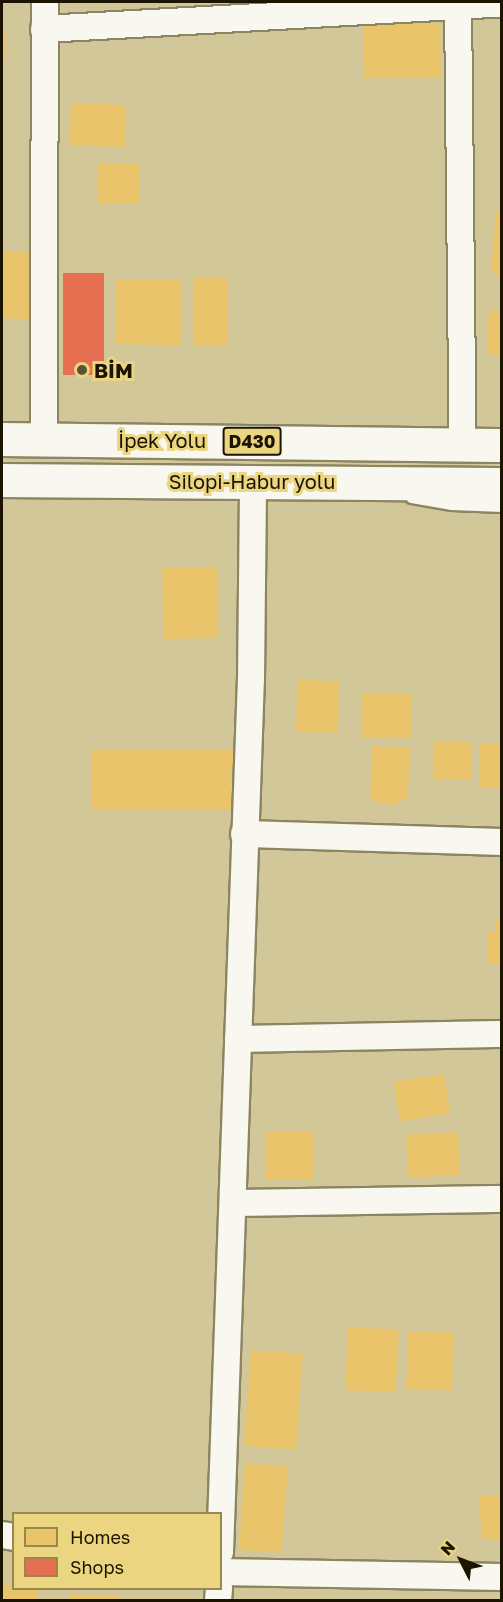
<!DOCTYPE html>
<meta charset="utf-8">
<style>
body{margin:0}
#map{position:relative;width:503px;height:1602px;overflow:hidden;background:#d2c798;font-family:"Golos Text",sans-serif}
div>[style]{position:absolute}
.homes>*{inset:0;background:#e9c46a;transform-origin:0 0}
.shops>*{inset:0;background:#e76f51;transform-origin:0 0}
.roads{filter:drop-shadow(2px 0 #8c8462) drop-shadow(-2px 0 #8c8462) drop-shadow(0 2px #8c8462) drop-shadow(0 -2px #8c8462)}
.service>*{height:12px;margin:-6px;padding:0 6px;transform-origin:6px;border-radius:6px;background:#f8f7f0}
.minor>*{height:26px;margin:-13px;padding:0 13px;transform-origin:13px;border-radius:13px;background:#f8f7f0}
.trunk>*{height:33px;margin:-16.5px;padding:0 16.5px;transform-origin:16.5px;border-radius:16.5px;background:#f8f7f0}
.dots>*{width:16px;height:16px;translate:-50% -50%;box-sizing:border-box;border:3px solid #ebd580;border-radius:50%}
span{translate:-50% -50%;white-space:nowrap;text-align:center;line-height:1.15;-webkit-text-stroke:6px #ebd580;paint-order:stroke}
.shield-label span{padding:2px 4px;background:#ebd580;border:2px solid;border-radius:4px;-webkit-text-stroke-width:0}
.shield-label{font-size:18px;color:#1a1400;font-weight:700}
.poi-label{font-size:20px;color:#1a1400;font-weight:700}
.left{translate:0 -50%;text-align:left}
.street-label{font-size:20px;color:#1a1400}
.frame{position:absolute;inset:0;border:3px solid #1a1400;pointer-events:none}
.legend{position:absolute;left:12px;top:1512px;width:210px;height:78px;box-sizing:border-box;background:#ebd580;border:2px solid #97884d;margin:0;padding:8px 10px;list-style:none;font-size:18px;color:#1a1400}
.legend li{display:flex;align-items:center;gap:12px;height:30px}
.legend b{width:30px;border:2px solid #97884d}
.north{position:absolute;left:431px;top:1530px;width:60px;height:60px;-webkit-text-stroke:4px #ebd580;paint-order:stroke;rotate:312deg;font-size:16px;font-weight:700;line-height:24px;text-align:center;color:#1a1400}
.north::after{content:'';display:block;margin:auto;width:21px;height:27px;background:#1a1400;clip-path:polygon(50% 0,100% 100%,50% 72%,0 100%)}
</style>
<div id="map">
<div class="homes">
<div style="clip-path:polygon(2px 20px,4px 20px,6px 55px,2px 55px)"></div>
<div style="left:440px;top:23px;width:54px;height:77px;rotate:89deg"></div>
<div style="left:71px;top:103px;width:55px;height:42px;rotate:2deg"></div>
<div style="left:98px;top:164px;width:41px;height:40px"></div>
<div style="clip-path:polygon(502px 208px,502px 280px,491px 270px,496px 212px)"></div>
<div style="left:2px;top:251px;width:31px;height:67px;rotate:2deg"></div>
<div style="left:193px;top:278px;width:35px;height:68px"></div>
<div style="left:116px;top:279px;width:66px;height:65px;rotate:1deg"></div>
<div style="clip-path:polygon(489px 310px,502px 311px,502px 355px,487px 354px)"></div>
<div style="left:217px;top:567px;width:71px;height:55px;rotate:89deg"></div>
<div style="left:297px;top:680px;width:42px;height:52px;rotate:1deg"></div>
<div style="left:411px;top:693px;width:45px;height:49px;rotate:90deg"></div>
<div style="left:434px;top:741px;width:38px;height:38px;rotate:2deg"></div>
<div style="left:480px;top:743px;width:22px;height:45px"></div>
<div style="clip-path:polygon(372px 746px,411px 748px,407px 797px,392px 806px,372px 801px,370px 796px)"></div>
<div style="left:233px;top:750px;width:59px;height:142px;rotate:90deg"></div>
<div style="clip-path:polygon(495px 919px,502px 919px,502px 963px,487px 963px,487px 931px,495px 931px)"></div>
<div style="left:444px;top:1074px;width:40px;height:51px;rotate:81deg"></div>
<div style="left:266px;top:1131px;width:47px;height:48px"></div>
<div style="left:458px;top:1132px;width:43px;height:52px;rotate:87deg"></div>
<div style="left:348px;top:1327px;width:51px;height:63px;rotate:3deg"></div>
<div style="left:408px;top:1331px;width:46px;height:58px;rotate:2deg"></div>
<div style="left:251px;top:1350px;width:52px;height:96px;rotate:4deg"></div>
<div style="left:245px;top:1463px;width:43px;height:87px;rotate:4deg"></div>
<div style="clip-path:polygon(502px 1494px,502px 1539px,482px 1540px,479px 1496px)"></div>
<div style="clip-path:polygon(2px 1584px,37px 1588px,37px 1600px,2px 1600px)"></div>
<div style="clip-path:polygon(70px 1594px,121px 1597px,121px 1600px,70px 1600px)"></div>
</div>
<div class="shops">
<div style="left:104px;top:273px;width:102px;height:41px;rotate:90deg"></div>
</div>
<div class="roads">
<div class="service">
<div style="left:412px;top:497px;width:41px;rotate:9.9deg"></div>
<div style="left:452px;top:504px;width:50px;rotate:2.3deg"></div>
</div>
<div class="minor">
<div style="left:458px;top:2px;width:442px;rotate:89.4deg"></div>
<div style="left:44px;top:29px;width:459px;rotate:-3.2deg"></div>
<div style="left:44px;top:439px;width:437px;rotate:-89.9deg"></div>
<div style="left:244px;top:834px;width:258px;rotate:1.8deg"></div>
<div style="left:238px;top:1039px;width:264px;rotate:-1.1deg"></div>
<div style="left:233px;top:1203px;width:269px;rotate:-0.9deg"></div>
<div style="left:2px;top:1535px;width:12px;rotate:9deg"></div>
<div style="left:220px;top:1552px;width:874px;rotate:-87.97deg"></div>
<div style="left:251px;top:679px;width:197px;rotate:-89.4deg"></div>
<div style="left:220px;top:1572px;width:282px;rotate:1deg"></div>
<div style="left:218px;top:1600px;width:12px;rotate:-85deg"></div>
</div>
<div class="trunk">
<div style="left:2px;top:439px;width:500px;rotate:0.69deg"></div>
<div style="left:2px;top:480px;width:500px;rotate:0.46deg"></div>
</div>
</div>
<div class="dots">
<div style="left:82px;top:370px;background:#5a5335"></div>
</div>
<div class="shield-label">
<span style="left:252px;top:441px">D430</span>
</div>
<div class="poi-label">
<span class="left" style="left:94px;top:370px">BİM</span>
</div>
<div class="street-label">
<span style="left:162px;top:440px">İpek Yolu</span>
<span style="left:252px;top:481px">Silopi-Habur yolu</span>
</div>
<div class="frame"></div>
<ul class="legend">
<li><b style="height:16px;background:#e9c46a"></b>Homes</li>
<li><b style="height:16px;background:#e76f51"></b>Shops</li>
</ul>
<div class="north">N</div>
</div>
